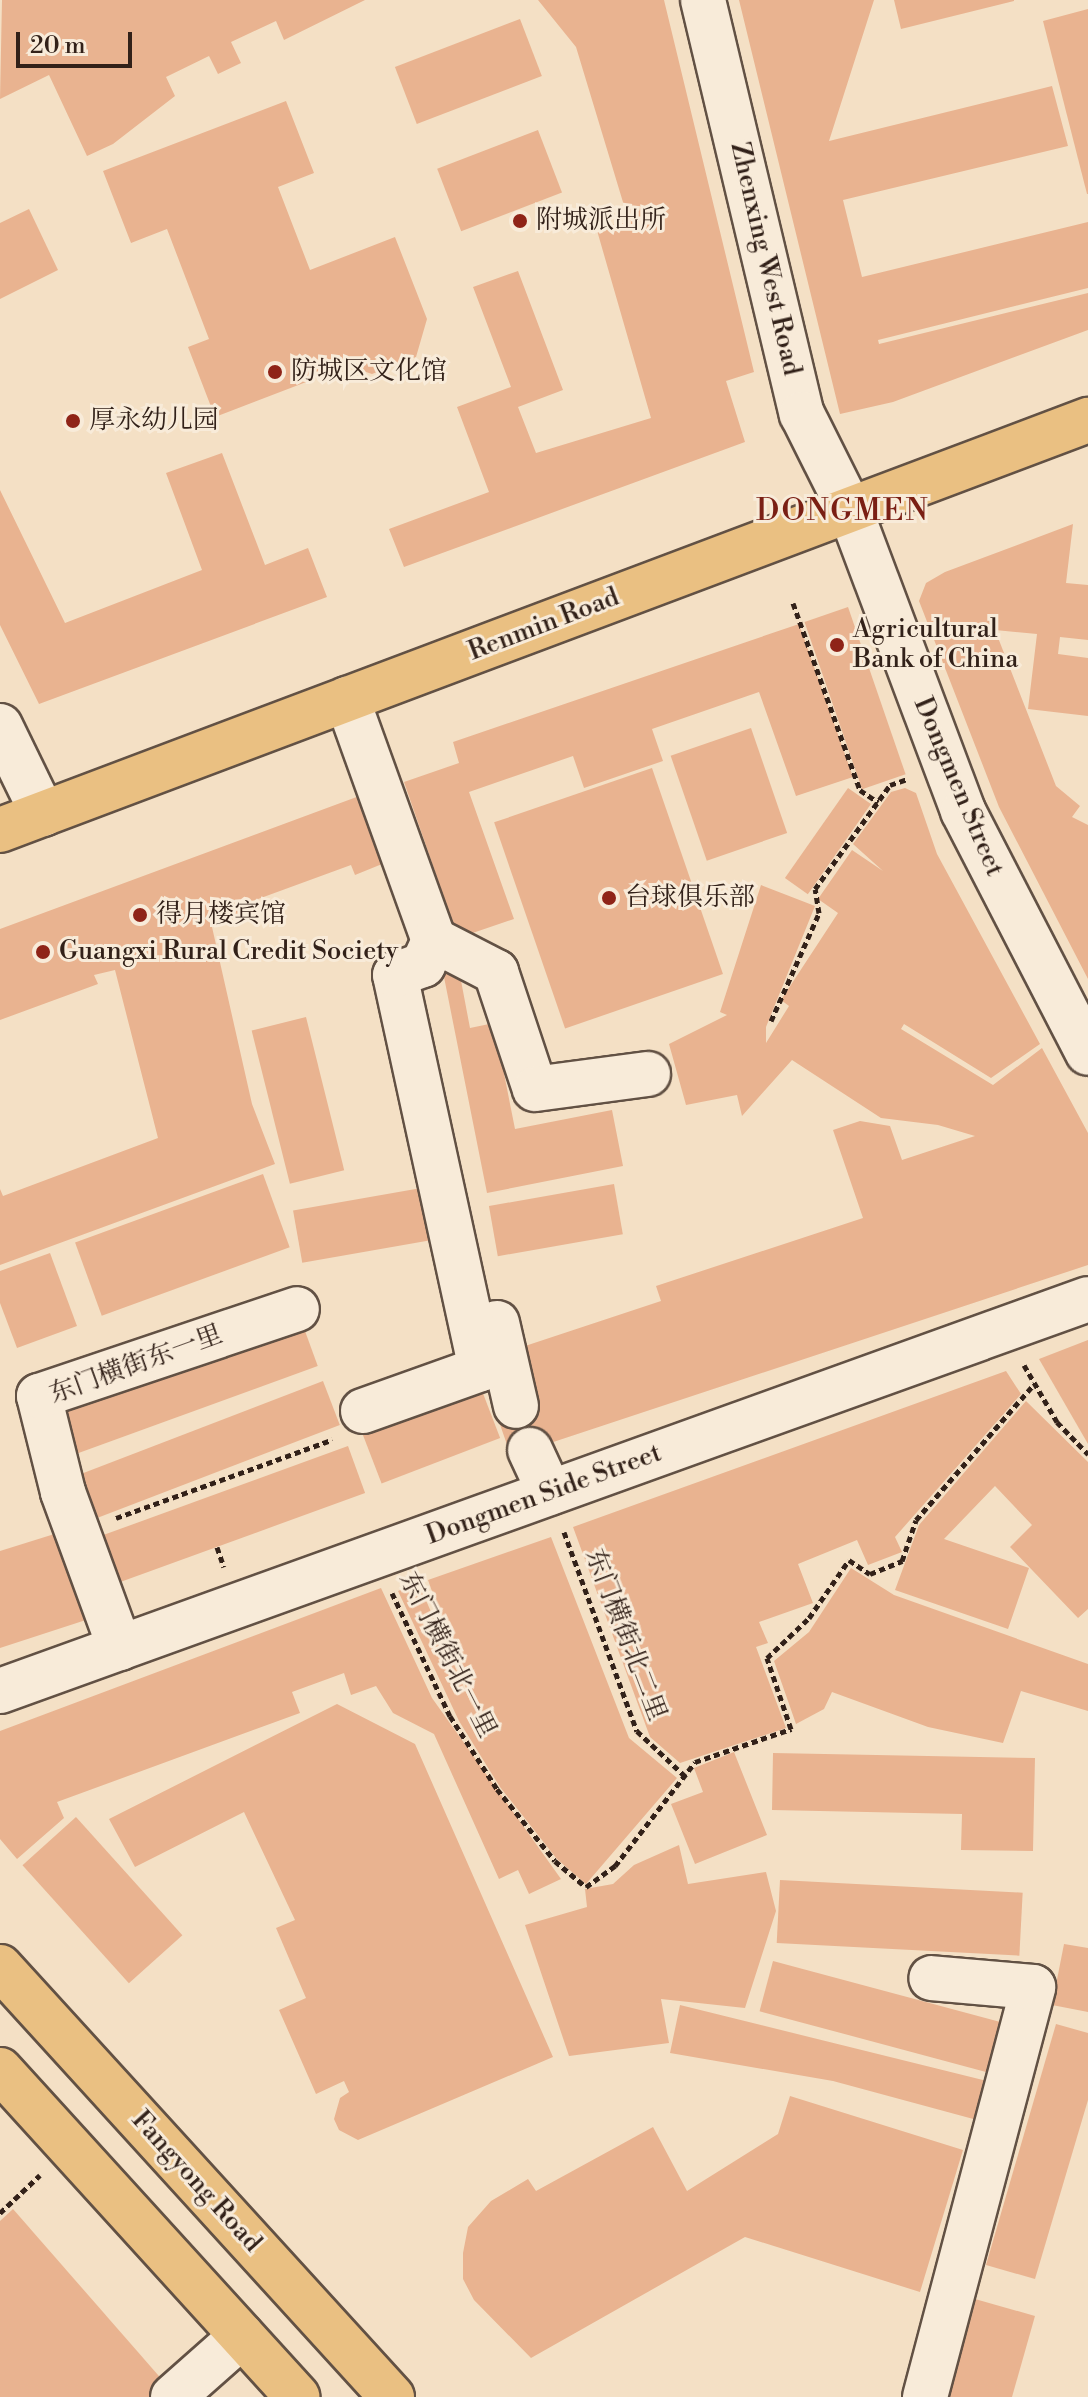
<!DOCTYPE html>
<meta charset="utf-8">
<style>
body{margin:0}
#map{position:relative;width:1088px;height:2397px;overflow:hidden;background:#f4e0c5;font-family:"Libre Bodoni","Noto Serif SC",serif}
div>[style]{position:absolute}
.building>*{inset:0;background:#e9b390;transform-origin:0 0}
.path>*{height:5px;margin-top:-2.5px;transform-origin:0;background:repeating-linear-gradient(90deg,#322119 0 6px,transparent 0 10px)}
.roads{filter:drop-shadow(2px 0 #625144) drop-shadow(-2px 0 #625144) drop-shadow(0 2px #625144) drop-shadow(0 -2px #625144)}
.minor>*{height:44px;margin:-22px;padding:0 22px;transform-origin:22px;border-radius:22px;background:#f8ebd9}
.major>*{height:44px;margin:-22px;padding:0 22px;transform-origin:22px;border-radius:22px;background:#eac082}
.highway>*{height:44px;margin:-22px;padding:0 22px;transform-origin:22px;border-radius:22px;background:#eac082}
.dots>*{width:22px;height:22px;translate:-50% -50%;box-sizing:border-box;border:4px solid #f8ebd9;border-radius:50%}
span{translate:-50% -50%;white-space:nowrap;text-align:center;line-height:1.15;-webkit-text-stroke:6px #f8ebd9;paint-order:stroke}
.poi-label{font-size:26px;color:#322119}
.left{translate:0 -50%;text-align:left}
.street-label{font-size:26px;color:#322119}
.quarter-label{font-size:30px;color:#7a1f14;letter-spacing:2px}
.scale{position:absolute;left:16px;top:32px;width:116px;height:36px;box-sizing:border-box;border:4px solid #322119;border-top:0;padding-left:10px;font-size:24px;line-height:28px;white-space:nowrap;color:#322119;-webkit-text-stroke:6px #f8ebd9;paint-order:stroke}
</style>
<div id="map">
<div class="building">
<div style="clip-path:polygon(365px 0,284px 40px,276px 21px,231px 42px,241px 63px,218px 74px,209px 56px,166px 77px,175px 96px,113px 144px,87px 156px,49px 75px,0 99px,2px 0)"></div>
<div style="clip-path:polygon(538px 0,664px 0,754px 372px,726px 381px,745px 442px,404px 567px,389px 529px,489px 492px,457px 407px,511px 387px,473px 287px,518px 271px,563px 390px,518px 407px,536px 453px,651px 418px,596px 227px,629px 222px,576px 47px)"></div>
<div style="clip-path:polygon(739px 0,874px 0,829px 141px,1052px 86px,1068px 146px,843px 200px,862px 277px,1088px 222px,1088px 288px,878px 340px,879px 344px,1088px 293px,1088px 330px,893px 402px,840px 414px)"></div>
<div style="clip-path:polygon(894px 0,1014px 0,1014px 1px,901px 29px)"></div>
<div style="clip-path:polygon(1088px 9px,1088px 194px,1087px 194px,1043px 21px)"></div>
<div style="left:520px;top:19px;width:61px;height:134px;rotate:69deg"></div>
<div style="clip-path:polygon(286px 101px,314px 173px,278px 187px,310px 270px,395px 237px,427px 319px,416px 357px,372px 374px,348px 366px,215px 417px,188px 347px,209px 339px,167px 229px,131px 243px,103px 171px)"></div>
<div style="left:538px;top:130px;width:67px;height:108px;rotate:69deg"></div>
<div style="clip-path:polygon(29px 209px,58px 270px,0 299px,0 223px)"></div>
<div style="clip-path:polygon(222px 453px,265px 565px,308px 548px,327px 597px,39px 704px,0 625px,0 490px,65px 623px,202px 570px,166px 473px)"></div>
<div style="clip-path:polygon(1073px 524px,1066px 583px,1088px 585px,1088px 640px,1060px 637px,1058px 654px,1088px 658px,1088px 716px,1028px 709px,1037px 634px,995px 630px,1056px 786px,1080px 806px,1072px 817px,1088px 825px,1088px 979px,999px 807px,919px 601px,926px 583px,945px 572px)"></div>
<div style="left:848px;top:607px;width:177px;height:46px;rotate:71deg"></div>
<div style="clip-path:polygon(799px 624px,853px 777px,796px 796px,759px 692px,652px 729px,663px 761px,584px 788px,573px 756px,469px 792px,514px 919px,458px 938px,404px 782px,459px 763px,453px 742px)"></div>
<div style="left:751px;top:728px;width:111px;height:85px;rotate:71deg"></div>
<div style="left:652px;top:768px;width:218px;height:167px;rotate:71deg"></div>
<div style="left:848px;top:788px;width:28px;height:110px;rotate:35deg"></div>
<div style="clip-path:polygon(905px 788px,916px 793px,937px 854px,1040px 1044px,991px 1078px,904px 1024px,901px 1029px,993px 1085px,1042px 1048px,1088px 1133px,1088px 1265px,511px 1456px,496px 1413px,516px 1349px,661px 1301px,656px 1286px,863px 1218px,833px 1130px,860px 1121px,890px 1126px,902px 1160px,975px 1136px,938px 1125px,881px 1118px,792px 1060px,742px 1116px,737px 1095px,686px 1105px,669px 1044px,727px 1015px,720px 1012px,761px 885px,815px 906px,766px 1027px,766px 1043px,789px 1006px,781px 1000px,838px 913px,818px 899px,852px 850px,883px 871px,853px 844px,891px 792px)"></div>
<div style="clip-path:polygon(362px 795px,387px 862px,355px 875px,351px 865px,239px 906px,243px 916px,212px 927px,252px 1104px,275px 1164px,0 1265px,0 1189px,3px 1196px,158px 1138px,115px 970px,94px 975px,98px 984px,0 1020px,0 929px)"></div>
<div style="clip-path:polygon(459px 970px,470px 1028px,494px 1023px,515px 1129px,612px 1110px,623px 1166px,487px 1193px,443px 972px)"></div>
<div style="left:306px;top:1017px;width:158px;height:56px;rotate:76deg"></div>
<div style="left:263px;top:1174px;width:78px;height:200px;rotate:70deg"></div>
<div style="left:614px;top:1184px;width:51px;height:127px;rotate:80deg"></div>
<div style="left:427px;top:1187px;width:53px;height:136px;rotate:80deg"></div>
<div style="clip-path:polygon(50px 1253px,77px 1326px,17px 1348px,0 1303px,0 1271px)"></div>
<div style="left:301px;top:1320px;width:49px;height:267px;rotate:70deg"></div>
<div style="clip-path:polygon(1088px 1340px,1088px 1444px,1039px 1359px)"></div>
<div style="clip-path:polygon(1006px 1371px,1021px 1394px,895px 1537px,902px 1552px,868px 1565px,857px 1540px,798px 1564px,813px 1603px,759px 1622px,768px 1643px,756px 1647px,786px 1728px,680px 1763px,650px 1737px,573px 1527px)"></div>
<div style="left:323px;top:1381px;width:47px;height:267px;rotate:69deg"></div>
<div style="left:479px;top:1383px;width:59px;height:127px;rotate:69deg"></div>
<div style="clip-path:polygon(1026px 1401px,1088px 1462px,1088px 1609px,1078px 1618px,1010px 1547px,1032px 1525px,995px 1486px,944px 1539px,1029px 1568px,1008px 1629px,895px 1590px,919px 1525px)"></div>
<div style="left:348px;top:1446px;width:50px;height:267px;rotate:70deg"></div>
<div style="clip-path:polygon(64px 1531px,92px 1618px,0 1648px,0 1551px)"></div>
<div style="clip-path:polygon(551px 1537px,629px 1738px,677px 1778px,586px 1884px,557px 1859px,500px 1787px,459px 1721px,398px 1591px,418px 1582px,473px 1708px,428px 1580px)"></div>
<div style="clip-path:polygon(851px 1568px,894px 1595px,1088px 1664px,1088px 1711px,1021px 1691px,1003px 1743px,928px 1727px,832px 1692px,824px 1709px,796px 1724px,774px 1661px,809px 1632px)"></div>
<div style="clip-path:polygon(381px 1588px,432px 1698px,561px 1879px,529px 1894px,518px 1870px,499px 1879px,434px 1734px,393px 1713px,376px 1686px,351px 1695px,344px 1673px,292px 1692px,300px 1713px,57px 1802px,64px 1818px,17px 1859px,0 1839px,0 1731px)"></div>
<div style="clip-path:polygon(337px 1704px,415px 1744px,553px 2057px,358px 2140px,339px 2130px,334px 2119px,340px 2098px,349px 2092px,344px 2081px,316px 2094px,279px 2010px,306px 1998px,276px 1928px,295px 1920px,244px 1812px,135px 1867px,109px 1819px)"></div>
<div style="clip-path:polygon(734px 1752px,767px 1835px,695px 1864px,671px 1804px,703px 1792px,694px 1768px)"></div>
<div style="clip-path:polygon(773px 1753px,1035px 1758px,1033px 1851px,961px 1850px,962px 1814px,772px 1810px)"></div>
<div style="left:76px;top:1817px;width:159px;height:72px;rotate:48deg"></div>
<div style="clip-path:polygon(679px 1845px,688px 1884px,766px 1872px,776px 1911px,745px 2008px,661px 1999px,669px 2043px,569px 2056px,525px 1925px,587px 1907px,585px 1889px,613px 1884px,634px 1865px)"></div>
<div style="left:780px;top:1880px;width:243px;height:63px;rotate:3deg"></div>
<div style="clip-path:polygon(1064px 1944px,1088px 1948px,1088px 2012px,1052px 2005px)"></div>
<div style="left:773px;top:1961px;width:245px;height:52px;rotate:15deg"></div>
<div style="clip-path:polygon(680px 2005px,987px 2081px,977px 2120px,833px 2081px,670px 2053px)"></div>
<div style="clip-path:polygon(1056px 2024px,1088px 2033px,1088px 2100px,1035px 2279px,986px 2265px)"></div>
<div style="clip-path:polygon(790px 2096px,963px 2150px,920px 2292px,745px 2237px,531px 2358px,474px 2300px,463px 2279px,463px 2253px,468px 2227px,491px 2201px,528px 2179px,536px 2191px,653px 2127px,687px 2191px,778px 2134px)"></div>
<div style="clip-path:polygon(13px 2209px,165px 2383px,149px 2397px,0 2397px,0 2221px)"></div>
<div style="clip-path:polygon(968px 2297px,1035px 2316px,1012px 2397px,939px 2397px)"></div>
</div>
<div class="path">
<div style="left:793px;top:603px;width:199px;rotate:70.3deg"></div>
<div style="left:860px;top:790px;width:22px;rotate:34deg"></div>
<div style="left:771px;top:1021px;width:118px;rotate:-66deg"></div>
<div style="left:819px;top:913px;width:24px;rotate:-99deg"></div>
<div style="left:815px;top:889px;width:128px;rotate:-54.2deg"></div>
<div style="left:890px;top:785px;width:18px;rotate:-19deg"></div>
<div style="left:1024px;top:1365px;width:66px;rotate:59.9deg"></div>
<div style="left:1057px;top:1422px;width:45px;rotate:45.9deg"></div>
<div style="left:116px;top:1518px;width:230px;rotate:-19.9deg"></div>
<div style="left:564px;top:1532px;width:212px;rotate:69.9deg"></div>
<div style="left:637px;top:1731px;width:67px;rotate:43.2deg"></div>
<div style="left:217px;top:1547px;width:21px;rotate:71deg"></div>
<div style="left:392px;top:1593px;width:136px;rotate:64.8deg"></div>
<div style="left:450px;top:1716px;width:87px;rotate:57.2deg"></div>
<div style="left:497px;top:1789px;width:92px;rotate:51.1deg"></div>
<div style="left:555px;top:1861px;width:40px;rotate:40deg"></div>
<div style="left:586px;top:1887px;width:36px;rotate:-36deg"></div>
<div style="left:615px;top:1866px;width:131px;rotate:-52.4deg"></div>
<div style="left:695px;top:1762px;width:102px;rotate:-19deg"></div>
<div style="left:791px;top:1729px;width:75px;rotate:-108.7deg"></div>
<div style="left:767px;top:1658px;width:58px;rotate:-43.6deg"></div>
<div style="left:809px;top:1618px;width:70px;rotate:-55.4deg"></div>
<div style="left:849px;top:1560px;width:25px;rotate:34deg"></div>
<div style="left:870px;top:1574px;width:35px;rotate:-22deg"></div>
<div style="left:902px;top:1561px;width:43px;rotate:-71.1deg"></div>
<div style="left:916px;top:1520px;width:181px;rotate:-49deg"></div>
<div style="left:0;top:2213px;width:55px;rotate:-43.5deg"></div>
</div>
<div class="roads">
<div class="minor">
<div style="left:703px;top:0;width:426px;rotate:76.6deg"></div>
<div style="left:802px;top:414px;width:107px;rotate:63.4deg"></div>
<div style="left:850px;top:510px;width:322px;rotate:69.4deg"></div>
<div style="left:963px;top:811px;width:272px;rotate:62.7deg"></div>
<div style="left:347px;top:699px;width:256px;rotate:70.2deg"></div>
<div style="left:434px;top:940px;width:70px;rotate:27.3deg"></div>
<div style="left:496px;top:972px;width:123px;rotate:71.6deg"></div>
<div style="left:535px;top:1089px;width:114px;rotate:-7.6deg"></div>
<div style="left:0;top:726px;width:98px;rotate:64deg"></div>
<div style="left:497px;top:1323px;width:85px;rotate:77.1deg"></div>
<div style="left:363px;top:1411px;width:125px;rotate:-19.6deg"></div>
<div style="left:481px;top:1369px;width:403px;rotate:-102.3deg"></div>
<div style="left:395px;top:975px;width:30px;rotate:-20deg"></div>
<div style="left:423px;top:965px;width:27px;rotate:-66deg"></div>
<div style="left:530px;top:1450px;width:47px;rotate:65.1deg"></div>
<div style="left:120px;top:1648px;width:166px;rotate:-110.1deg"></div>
<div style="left:63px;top:1492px;width:99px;rotate:-104deg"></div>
<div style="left:39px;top:1396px;width:272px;rotate:-18.6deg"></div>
<div style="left:0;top:1691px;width:1156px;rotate:-19.81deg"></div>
<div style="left:173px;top:2397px;width:92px;rotate:-41.5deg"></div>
<div style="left:925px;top:2397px;width:424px;rotate:-75.2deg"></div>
<div style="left:1033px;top:1987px;width:102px;rotate:-175deg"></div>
</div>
<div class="major">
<div style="left:0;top:830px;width:1163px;rotate:-20.65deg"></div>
</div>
<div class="highway">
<div style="left:0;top:1967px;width:582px;rotate:47.65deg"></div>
<div style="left:0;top:2070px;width:442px;rotate:47.7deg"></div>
</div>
</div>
<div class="dots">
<div style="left:520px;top:221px;background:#8f2418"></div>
<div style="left:275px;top:372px;background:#8f2418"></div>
<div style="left:73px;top:421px;background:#8f2418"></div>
<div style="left:837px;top:645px;background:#8f2418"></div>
<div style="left:609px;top:898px;background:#8f2418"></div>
<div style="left:140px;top:915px;background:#8f2418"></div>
<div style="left:43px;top:952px;background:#8f2418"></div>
</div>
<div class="poi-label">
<span class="left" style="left:536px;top:221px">附城派出所</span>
<span class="left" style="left:291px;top:372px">防城区文化馆</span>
<span class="left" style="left:89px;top:421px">厚永幼儿园</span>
<span class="left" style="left:853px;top:645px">Agricultural<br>Bank of China</span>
<span class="left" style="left:625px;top:898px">台球俱乐部</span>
<span class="left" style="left:156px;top:915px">得月楼宾馆</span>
<span class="left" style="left:59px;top:952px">Guangxi Rural Credit Society</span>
</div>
<div class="street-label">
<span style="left:765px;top:259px;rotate:77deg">Zhenxing West Road</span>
<span style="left:544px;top:625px;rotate:-21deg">Renmin Road</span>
<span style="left:958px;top:787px;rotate:67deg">Dongmen Street</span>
<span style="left:136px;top:1365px;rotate:-20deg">东门横街东一里</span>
<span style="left:544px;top:1495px;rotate:-20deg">Dongmen Side Street</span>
<span style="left:625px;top:1635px;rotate:69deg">东门横街北二里</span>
<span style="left:447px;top:1655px;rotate:63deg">东门横街北一里</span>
<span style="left:196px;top:2182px;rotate:48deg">Fangyong Road</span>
</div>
<div class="quarter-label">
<span style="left:843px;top:511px">DONGMEN</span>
</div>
<div class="scale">20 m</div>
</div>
